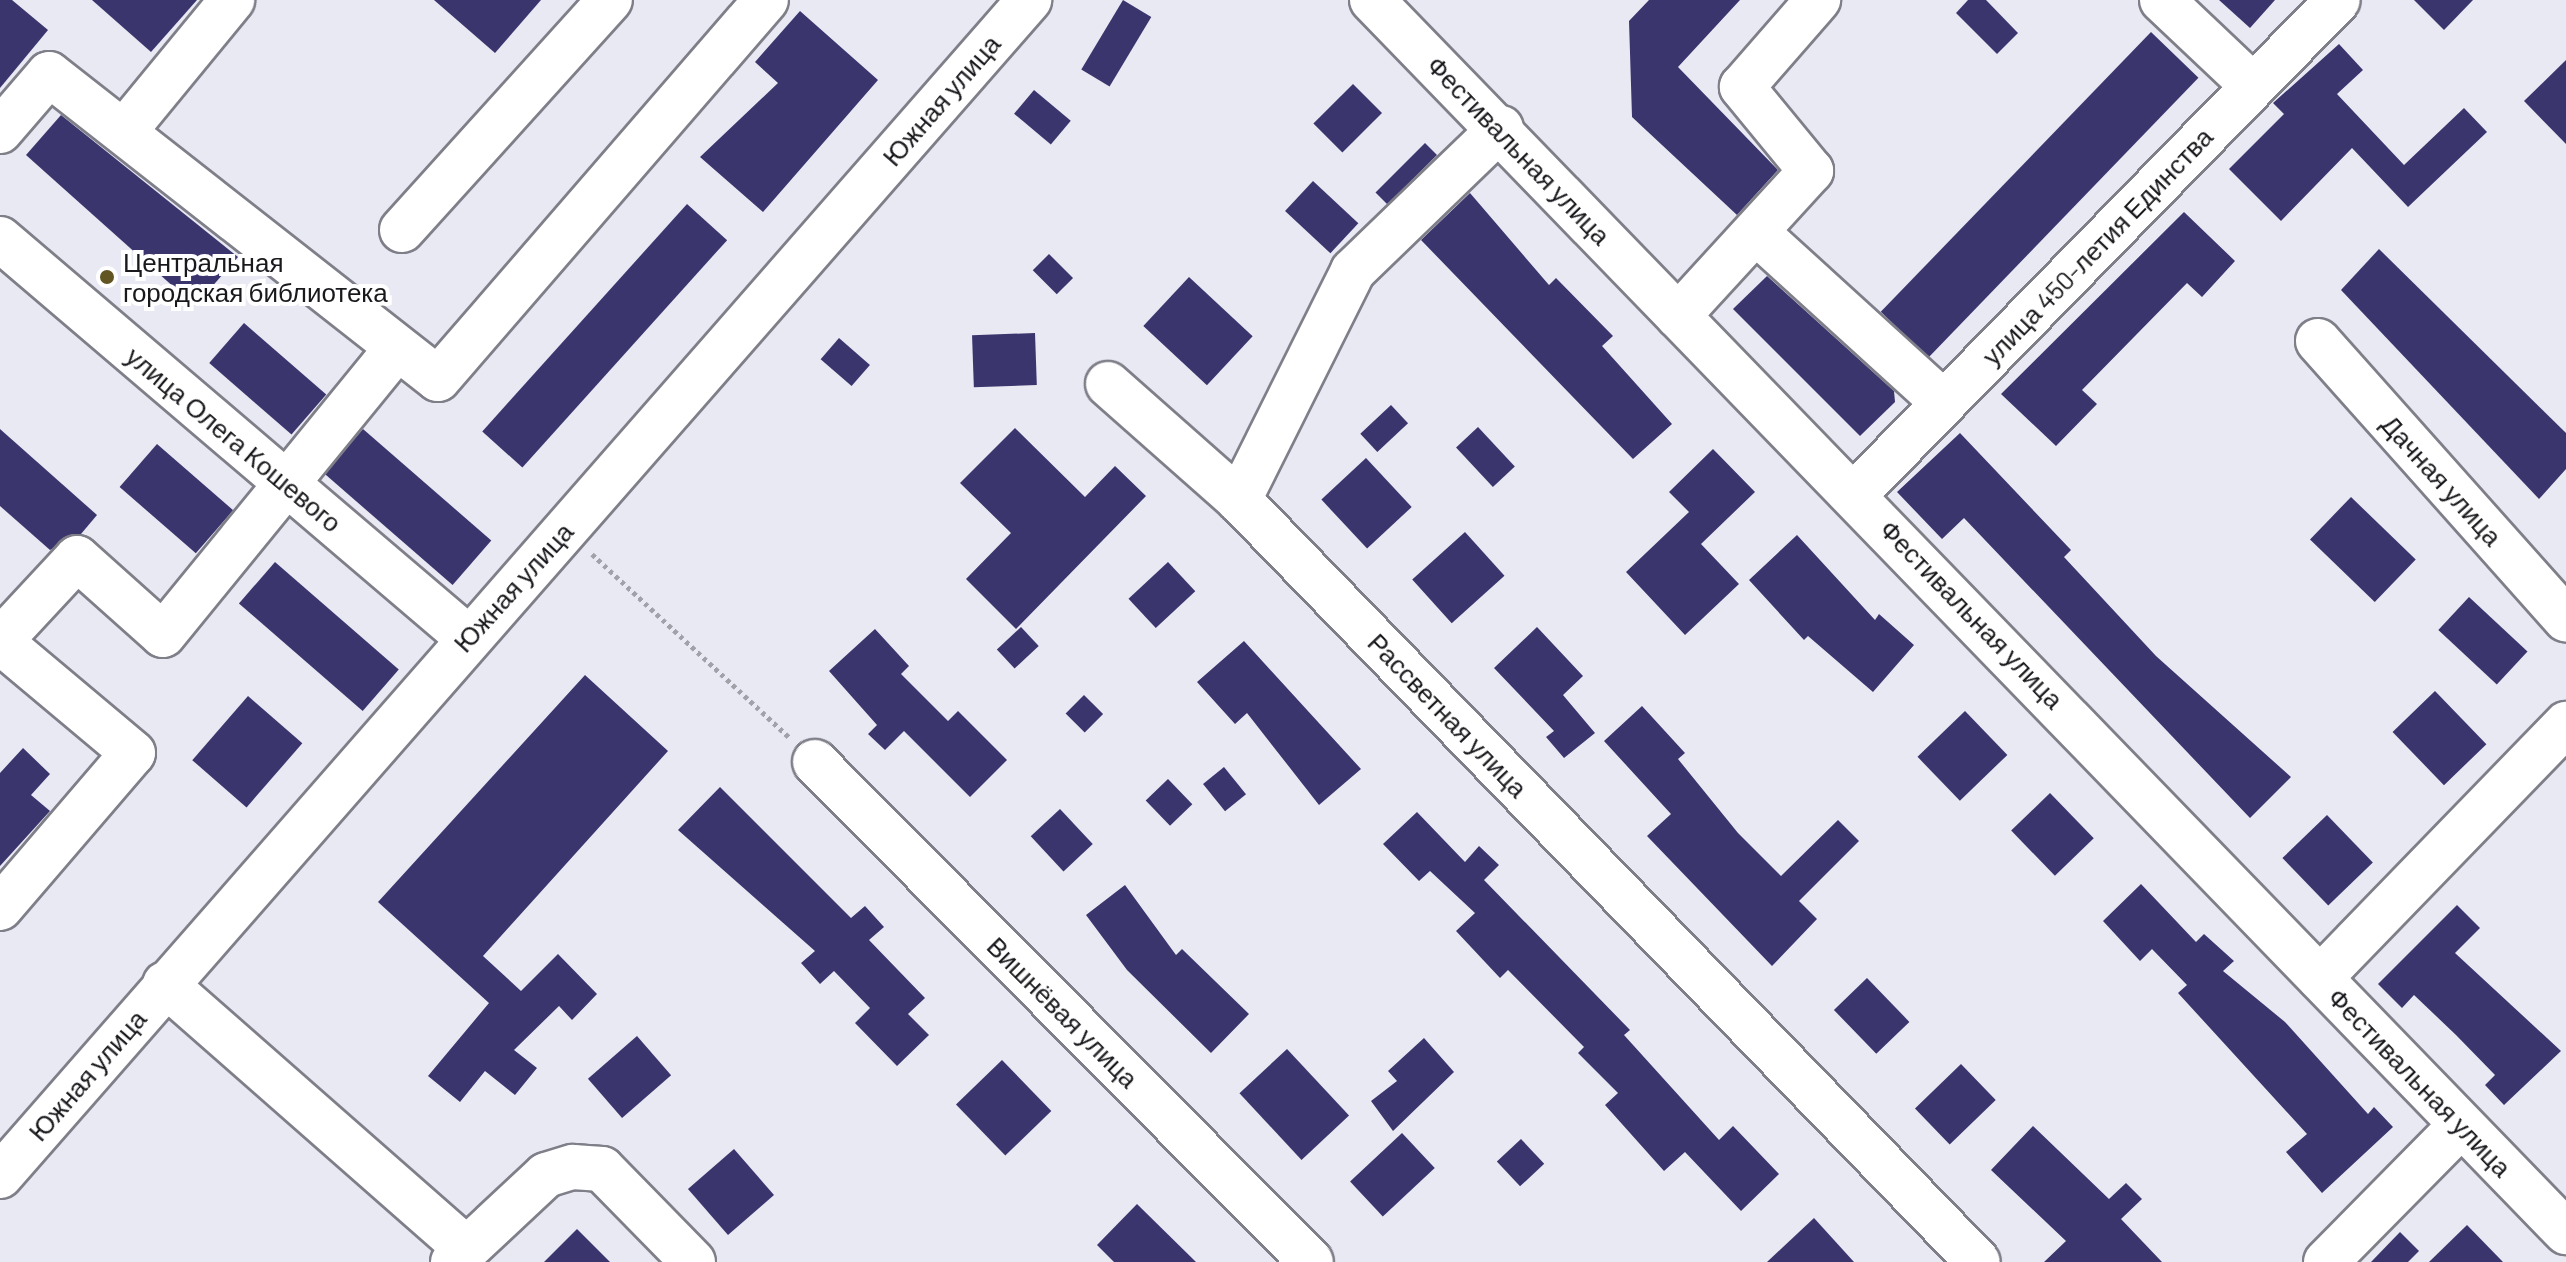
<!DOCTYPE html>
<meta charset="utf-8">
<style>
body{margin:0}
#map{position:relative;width:2566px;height:1262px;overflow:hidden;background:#e9e9f4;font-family:Barlow,sans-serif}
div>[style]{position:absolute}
.building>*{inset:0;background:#3b356d;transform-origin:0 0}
.path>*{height:5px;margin-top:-2.5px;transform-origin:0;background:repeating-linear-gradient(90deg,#a1a1a9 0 4px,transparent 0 8px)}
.roads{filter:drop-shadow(2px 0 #7f7f89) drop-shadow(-2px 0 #7f7f89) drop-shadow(0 2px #7f7f89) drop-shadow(0 -2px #7f7f89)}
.minor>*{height:44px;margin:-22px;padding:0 22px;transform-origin:22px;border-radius:22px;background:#fff}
.dots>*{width:22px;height:22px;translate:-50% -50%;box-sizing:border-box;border:4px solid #fff;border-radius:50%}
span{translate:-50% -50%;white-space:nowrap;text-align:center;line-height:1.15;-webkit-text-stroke:8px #fff;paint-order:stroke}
.street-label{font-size:26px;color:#19191d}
.poi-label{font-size:26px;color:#19191d}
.left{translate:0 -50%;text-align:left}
</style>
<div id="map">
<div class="building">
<div style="clip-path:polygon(0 0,12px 0,48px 30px,0 88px)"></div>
<div style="clip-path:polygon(92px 0,197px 0,151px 52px)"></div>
<div style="clip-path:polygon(434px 0,541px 0,495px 53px)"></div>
<div style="left:1123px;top:0;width:33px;height:81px;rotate:31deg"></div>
<div style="clip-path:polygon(1649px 0,1740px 0,1678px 67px,1778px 170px,1737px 215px,1632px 117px,1629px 21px)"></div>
<div style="clip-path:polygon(1968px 0,1986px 0,2018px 33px,1997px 54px,1956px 13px)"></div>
<div style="clip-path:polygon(2219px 0,2275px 0,2250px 28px)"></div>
<div style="clip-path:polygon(2414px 0,2473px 0,2444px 30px)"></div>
<div style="clip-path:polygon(800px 11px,878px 80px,763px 212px,700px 157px,778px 83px,755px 62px)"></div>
<div style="left:2151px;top:32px;width:66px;height:389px;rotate:44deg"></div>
<div style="clip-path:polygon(2339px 44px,2363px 70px,2337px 94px,2404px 165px,2464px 108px,2487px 132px,2408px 207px,2352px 148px,2281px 221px,2229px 169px,2284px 114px,2273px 103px)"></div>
<div style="clip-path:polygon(2566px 60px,2566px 144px,2524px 101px)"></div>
<div style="left:1353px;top:84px;width:41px;height:56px;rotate:45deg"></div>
<div style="left:1034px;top:90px;width:48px;height:31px;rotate:40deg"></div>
<div style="clip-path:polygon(61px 115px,238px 257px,195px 306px,26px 155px)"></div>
<div style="left:1425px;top:143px;width:17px;height:70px;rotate:45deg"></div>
<div style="left:1313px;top:181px;width:62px;height:41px;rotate:43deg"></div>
<div style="clip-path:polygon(1470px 193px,1549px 285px,1556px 278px,1613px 336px,1602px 346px,1672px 424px,1633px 459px,1421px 240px)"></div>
<div style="left:687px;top:204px;width:54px;height:306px;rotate:42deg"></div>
<div style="clip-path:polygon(2184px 212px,2235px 261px,2202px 297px,2187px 283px,2082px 390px,2097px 404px,2056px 446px,2001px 394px)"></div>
<div style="clip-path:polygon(2379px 249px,2566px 433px,2566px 469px,2539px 499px,2341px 290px)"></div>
<div style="left:1049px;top:254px;width:34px;height:23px;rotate:45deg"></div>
<div style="clip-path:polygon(1767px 276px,1894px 391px,1895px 402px,1860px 436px,1733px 309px)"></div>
<div style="left:1189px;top:277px;width:87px;height:67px;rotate:43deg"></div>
<div style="left:244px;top:323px;width:109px;height:53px;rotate:41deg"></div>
<div style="left:1035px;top:333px;width:52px;height:63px;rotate:88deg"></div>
<div style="left:839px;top:338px;width:41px;height:28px;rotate:41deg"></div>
<div style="left:1391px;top:405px;width:25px;height:42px;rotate:47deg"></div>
<div style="left:1478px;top:427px;width:54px;height:30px;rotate:47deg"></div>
<div style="clip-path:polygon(1015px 428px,1085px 497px,1115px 466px,1146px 496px,1016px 629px,966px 579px,1011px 533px,960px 483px)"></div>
<div style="clip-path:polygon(0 429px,97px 515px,81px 534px,50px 550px,0 506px)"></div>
<div style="left:363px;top:429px;width:170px;height:59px;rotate:41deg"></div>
<div style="clip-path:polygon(1960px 433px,2071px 550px,2064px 557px,2156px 656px,2291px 777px,2250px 818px,1964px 518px,1942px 539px,1897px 492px)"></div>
<div style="left:157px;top:444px;width:101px;height:57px;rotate:41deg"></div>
<div style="clip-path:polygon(1713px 449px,1755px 492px,1701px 544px,1739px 584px,1685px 635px,1626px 572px,1689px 512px,1669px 492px)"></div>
<div style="left:1366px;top:458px;width:67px;height:61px;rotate:47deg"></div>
<div style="left:2351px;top:497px;width:90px;height:59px;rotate:44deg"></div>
<div style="left:1465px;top:532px;width:59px;height:71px;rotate:48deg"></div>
<div style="clip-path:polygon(1797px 535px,1875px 620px,1879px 614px,1914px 645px,1873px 692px,1808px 636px,1804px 640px,1749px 580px)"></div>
<div style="left:275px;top:562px;width:164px;height:55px;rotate:41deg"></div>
<div style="left:1168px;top:562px;width:40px;height:54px;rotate:47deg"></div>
<div style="left:2469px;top:597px;width:80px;height:45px;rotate:43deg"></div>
<div style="left:1021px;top:627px;width:26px;height:33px;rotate:47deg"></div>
<div style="clip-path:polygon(1537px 627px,1583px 676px,1563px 695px,1595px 733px,1564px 758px,1546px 737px,1554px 731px,1494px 668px)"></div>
<div style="clip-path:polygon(875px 629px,909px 666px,901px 674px,948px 721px,958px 711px,1007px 760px,970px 797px,904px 731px,885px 750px,868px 734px,877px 725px,829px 671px)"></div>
<div style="clip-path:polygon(1244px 641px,1361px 769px,1319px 805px,1247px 713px,1235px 724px,1197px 682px)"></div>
<div style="clip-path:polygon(585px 675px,668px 751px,483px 956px,521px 991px,558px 954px,597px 994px,572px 1020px,559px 1006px,514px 1050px,537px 1068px,515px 1095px,485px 1071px,460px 1102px,428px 1076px,489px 1003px,378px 902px)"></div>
<div style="left:2435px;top:691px;width:74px;height:59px;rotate:46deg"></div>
<div style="left:1084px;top:695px;width:27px;height:26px;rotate:45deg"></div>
<div style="left:248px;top:696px;width:72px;height:85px;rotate:41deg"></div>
<div style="clip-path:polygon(1642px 706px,1685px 753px,1678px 759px,1738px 833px,1781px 876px,1838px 820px,1859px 841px,1799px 901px,1817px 919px,1772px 966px,1647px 836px,1671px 814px,1604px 741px)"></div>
<div style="left:1965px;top:711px;width:61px;height:66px;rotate:46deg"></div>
<div style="clip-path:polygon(23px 748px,50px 774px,31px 795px,50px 811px,0 866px,0 773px)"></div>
<div style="left:1224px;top:767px;width:35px;height:27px;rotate:51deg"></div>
<div style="left:1168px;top:779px;width:35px;height:31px;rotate:46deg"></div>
<div style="clip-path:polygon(720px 787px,851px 918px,865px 906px,884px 927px,869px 940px,925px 998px,908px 1014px,929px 1035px,897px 1066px,855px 1023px,870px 1008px,834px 971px,820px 984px,801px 963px,815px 951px,678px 830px)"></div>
<div style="left:2050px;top:793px;width:63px;height:54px;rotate:46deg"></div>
<div style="left:1060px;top:809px;width:48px;height:40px;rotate:47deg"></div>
<div style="clip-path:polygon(1417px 812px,1465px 862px,1479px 846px,1499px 865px,1484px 880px,1630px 1030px,1624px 1035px,1719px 1140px,1733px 1126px,1779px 1174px,1741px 1211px,1685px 1152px,1664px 1171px,1605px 1105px,1618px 1093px,1578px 1053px,1584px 1047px,1508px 970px,1500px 978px,1456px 931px,1475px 913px,1430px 871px,1419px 881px,1383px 844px)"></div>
<div style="left:2327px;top:815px;width:66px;height:62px;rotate:46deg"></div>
<div style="clip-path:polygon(2141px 884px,2196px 942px,2204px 934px,2234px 961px,2223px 971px,2285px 1022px,2368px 1114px,2374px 1107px,2393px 1127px,2322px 1193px,2286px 1152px,2307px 1134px,2178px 993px,2187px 985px,2152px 949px,2140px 961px,2103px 921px)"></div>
<div style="clip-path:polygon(1125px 885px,1176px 955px,1182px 949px,1249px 1014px,1211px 1053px,1127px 970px,1086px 915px)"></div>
<div style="clip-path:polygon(2457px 905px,2480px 928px,2455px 953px,2561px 1051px,2504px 1105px,2485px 1085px,2495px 1075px,2456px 1035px,2414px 995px,2402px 1008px,2378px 984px)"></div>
<div style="left:1867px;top:978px;width:61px;height:46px;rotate:46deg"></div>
<div style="left:637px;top:1036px;width:52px;height:65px;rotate:49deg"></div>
<div style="clip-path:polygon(1424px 1038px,1454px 1072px,1393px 1131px,1371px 1101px,1397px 1081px,1388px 1071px)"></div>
<div style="left:1287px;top:1049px;width:91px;height:65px;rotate:47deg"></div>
<div style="left:1002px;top:1060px;width:71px;height:64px;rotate:46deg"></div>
<div style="left:1961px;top:1064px;width:50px;height:64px;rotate:46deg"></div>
<div style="clip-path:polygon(2033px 1126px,2109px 1199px,2126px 1183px,2142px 1199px,2121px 1219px,2162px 1262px,2044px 1262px,2066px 1241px,1991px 1170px)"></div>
<div style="left:1402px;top:1133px;width:48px;height:71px;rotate:47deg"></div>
<div style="left:1521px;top:1139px;width:34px;height:33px;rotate:47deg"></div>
<div style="left:734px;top:1149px;width:61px;height:61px;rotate:49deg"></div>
<div style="clip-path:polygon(1137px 1204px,1196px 1262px,1114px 1262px,1097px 1245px)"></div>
<div style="clip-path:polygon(1814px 1218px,1854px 1262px,1767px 1262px)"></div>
<div style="clip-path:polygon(2467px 1225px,2503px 1262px,2429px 1262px)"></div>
<div style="clip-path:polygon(577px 1229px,610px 1262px,544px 1262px)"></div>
<div style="clip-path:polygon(2400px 1232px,2419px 1251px,2408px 1262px,2371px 1262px)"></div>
</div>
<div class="path">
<div style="left:592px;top:554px;width:270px;rotate:42.9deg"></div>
</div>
<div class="roads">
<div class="minor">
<div style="left:1372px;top:0;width:1716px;rotate:45.9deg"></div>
<div style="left:2162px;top:0;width:125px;rotate:43.4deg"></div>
<div style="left:127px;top:128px;width:166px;rotate:-50.6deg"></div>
<div style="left:1501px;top:128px;width:206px;rotate:136deg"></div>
<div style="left:1353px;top:271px;width:256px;rotate:116.5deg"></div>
<div style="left:1239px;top:500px;width:1061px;rotate:45.88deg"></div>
<div style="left:0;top:131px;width:75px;rotate:-49.3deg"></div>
<div style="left:49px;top:74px;width:494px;rotate:38.1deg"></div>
<div style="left:438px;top:379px;width:501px;rotate:-49.13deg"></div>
<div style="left:402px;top:230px;width:310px;rotate:-47.9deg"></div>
<div style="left:1757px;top:233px;width:253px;rotate:42.3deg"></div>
<div style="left:0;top:239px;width:615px;rotate:40.45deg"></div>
<div style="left:1678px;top:316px;width:197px;rotate:-47.5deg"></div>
<div style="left:1811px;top:171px;width:109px;rotate:-129.4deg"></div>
<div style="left:1742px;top:87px;width:116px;rotate:-48.9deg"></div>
<div style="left:2318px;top:341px;width:373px;rotate:48.3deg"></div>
<div style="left:1108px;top:384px;width:175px;rotate:41.5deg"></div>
<div style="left:1856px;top:493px;width:689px;rotate:-45.65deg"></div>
<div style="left:0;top:641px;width:113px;rotate:-47.1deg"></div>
<div style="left:77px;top:558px;width:115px;rotate:41.8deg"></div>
<div style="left:163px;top:635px;width:370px;rotate:-50.8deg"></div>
<div style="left:815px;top:762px;width:704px;rotate:45.23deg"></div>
<div style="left:0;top:908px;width:204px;rotate:-49.4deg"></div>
<div style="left:133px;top:753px;width:171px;rotate:-140deg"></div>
<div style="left:2320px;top:978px;width:354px;rotate:-45.9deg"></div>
<div style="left:165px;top:984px;width:400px;rotate:41.3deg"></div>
<div style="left:0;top:1176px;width:1563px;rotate:-48.81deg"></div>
<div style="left:453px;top:1262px;width:127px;rotate:-43.1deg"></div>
<div style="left:546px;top:1175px;width:28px;rotate:-17deg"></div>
<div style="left:573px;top:1167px;width:29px;rotate:4deg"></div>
<div style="left:602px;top:1169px;width:130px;rotate:45.6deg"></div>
<div style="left:2326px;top:1262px;width:191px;rotate:-45.4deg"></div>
</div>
</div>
<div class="dots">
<div style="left:107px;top:277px;background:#625522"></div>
</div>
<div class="street-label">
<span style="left:941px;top:100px;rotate:-49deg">Южная улица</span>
<span style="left:1519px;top:150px;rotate:46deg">Фестивальная улица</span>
<span style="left:2097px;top:246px;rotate:-46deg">улица 450-летия Единства</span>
<span style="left:234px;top:439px;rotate:40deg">улица Олега Кошевого</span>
<span style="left:2442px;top:480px;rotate:48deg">Дачная улица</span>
<span style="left:513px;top:587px;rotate:-48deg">Южная улица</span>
<span style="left:1972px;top:614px;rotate:46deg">Фестивальная улица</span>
<span style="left:1448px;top:715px;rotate:46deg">Рассветная улица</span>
<span style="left:1063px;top:1012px;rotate:45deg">Вишнёвая улица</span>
<span style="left:87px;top:1075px;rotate:-49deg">Южная улица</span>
<span style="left:2420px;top:1082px;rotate:46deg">Фестивальная улица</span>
</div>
<div class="poi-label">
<span class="left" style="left:123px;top:277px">Центральная<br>городская библиотека</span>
</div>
</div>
